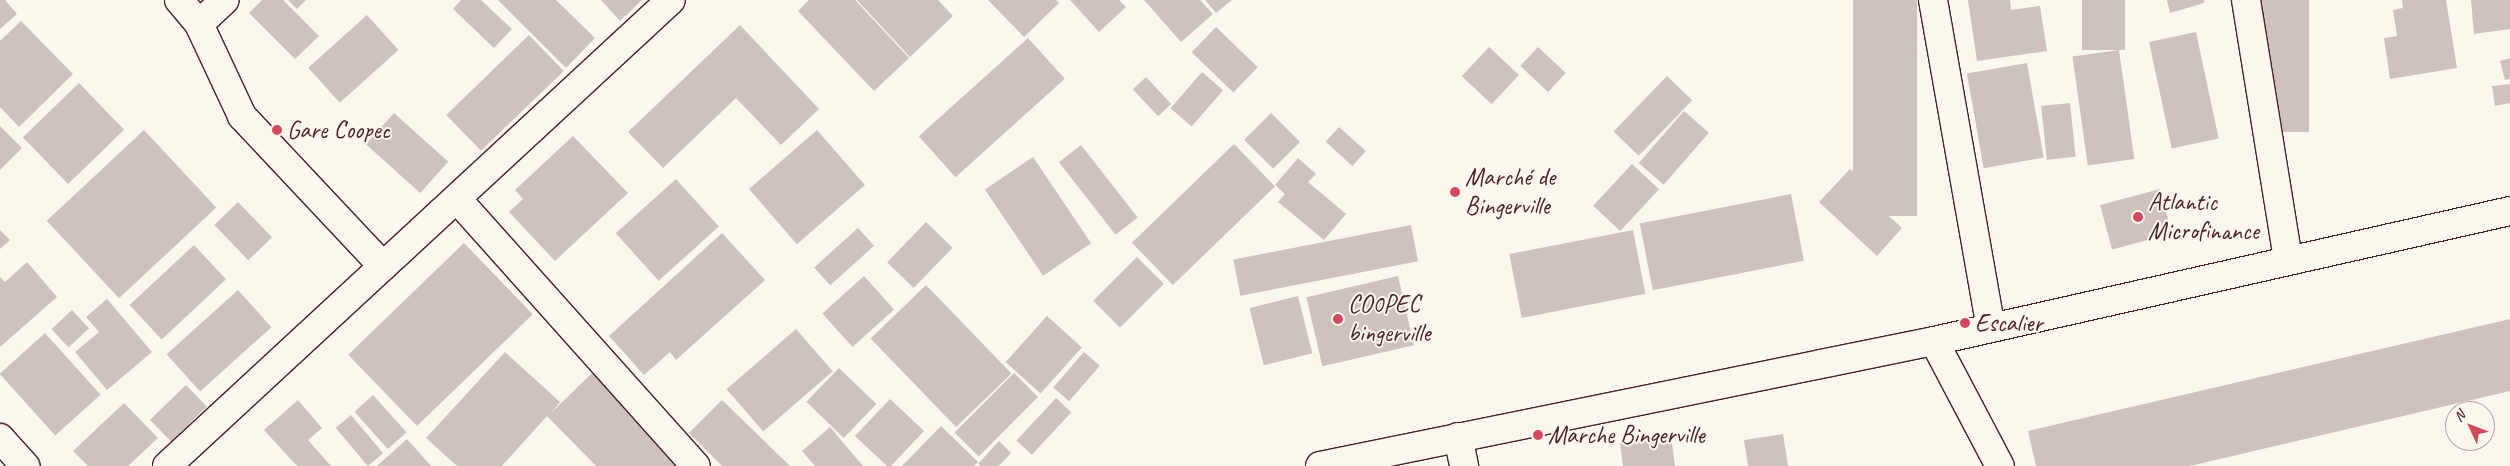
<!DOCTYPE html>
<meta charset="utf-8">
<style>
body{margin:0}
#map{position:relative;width:2510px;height:466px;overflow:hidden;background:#fbf7ec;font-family:Caveat,sans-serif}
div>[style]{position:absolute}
.building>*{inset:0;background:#cfc2bc;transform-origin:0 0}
.roads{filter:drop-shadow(1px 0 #4a1f2b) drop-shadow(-1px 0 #4a1f2b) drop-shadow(0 1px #4a1f2b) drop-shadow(0 -1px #4a1f2b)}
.street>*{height:28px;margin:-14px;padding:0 14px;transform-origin:14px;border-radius:14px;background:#fbf7ec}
.secondary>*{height:28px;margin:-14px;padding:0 14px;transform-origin:14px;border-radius:14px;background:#fbf7ec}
.dots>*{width:14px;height:14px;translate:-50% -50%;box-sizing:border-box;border:2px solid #fbf7ec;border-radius:50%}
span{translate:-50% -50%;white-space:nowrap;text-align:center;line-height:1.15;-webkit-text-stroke:4px #fbf7ec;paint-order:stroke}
.poi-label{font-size:25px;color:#4a1f2b}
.left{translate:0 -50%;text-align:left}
.north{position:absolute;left:2445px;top:401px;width:50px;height:50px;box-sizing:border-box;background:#fbf7ec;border:1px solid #b4a19f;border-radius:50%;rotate:313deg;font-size:14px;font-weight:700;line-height:20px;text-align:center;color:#4a1f2b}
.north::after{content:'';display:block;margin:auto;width:18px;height:22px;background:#d1495b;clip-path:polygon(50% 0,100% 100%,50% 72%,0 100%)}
</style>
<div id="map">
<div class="building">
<div style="clip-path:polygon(0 0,5px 0,17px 14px,0 29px)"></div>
<div style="clip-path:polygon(262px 0,283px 0,319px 36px,295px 59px,249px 13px)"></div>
<div style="clip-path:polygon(288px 0,306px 0,297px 9px)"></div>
<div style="clip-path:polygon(461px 0,481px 0,512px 29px,494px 48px,453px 9px)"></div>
<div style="clip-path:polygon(498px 0,556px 0,595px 38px,566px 68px)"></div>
<div style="clip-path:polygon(601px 0,642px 0,620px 21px)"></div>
<div style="clip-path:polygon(809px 0,855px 0,909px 58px,874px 91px,798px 11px)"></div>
<div style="clip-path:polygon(857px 0,938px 0,953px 16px,910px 57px)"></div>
<div style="clip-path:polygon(988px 0,1056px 0,1059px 3px,1024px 37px)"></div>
<div style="clip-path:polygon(1070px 0,1119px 0,1126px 7px,1099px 32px)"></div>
<div style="clip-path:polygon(1144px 0,1200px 0,1213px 14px,1181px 42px)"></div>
<div style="clip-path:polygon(1205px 0,1232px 0,1216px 13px)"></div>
<div style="left:1853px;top:0;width:64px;height:216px"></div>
<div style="clip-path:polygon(1968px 0,2010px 0,2011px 10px,2040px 6px,2047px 51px,1977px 61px)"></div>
<div style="left:2082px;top:0;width:43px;height:50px"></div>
<div style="clip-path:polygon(2167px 0,2204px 0,2204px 3px,2170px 13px)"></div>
<div style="left:2261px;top:0;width:48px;height:132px"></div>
<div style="clip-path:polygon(2402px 0,2446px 0,2457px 68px,2390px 79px,2384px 38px,2397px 36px,2393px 10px,2403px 8px)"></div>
<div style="clip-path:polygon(2471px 0,2510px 0,2510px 29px,2474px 34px)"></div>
<div style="left:367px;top:15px;width:47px;height:79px;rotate:48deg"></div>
<div style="clip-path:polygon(21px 21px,73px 74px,19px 127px,0 107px,0 41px)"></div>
<div style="clip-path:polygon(740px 25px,819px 109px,781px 145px,736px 98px,663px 168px,628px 132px)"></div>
<div style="left:1216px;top:27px;width:58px;height:35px;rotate:44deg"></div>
<div style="left:2196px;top:32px;width:109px;height:48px;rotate:78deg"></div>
<div style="left:529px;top:35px;width:50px;height:115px;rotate:46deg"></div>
<div style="left:1028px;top:38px;width:55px;height:147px;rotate:48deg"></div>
<div style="left:1489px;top:47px;width:41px;height:40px;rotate:43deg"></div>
<div style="left:1538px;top:47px;width:38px;height:26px;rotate:43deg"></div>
<div style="left:2119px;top:50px;width:110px;height:47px;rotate:82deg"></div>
<div style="clip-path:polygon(2510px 58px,2510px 79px,2505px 80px,2500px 61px)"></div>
<div style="left:2027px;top:63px;width:96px;height:61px;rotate:80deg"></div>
<div style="left:1202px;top:72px;width:28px;height:48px;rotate:41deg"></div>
<div style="left:1667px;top:76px;width:35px;height:77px;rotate:44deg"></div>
<div style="left:1146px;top:77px;width:37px;height:18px;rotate:47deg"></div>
<div style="left:79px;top:83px;width:65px;height:78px;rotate:46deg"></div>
<div style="clip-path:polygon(2510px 84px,2510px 103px,2495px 106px,2492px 86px)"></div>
<div style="left:2070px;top:103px;width:54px;height:29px;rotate:84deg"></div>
<div style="left:1684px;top:111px;width:33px;height:69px;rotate:41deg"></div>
<div style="left:394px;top:113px;width:73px;height:42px;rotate:42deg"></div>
<div style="left:1271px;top:113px;width:41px;height:38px;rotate:45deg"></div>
<div style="clip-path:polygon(0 126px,22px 148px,0 170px)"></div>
<div style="left:1339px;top:127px;width:36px;height:20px;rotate:42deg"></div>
<div style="left:144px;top:130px;width:106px;height:133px;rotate:47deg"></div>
<div style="left:817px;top:130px;width:73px;height:90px;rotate:49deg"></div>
<div style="clip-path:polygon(573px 136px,628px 193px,555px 261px,509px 212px,523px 199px,515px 190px)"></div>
<div style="left:1234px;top:144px;width:59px;height:142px;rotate:46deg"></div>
<div style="left:1081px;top:145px;width:92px;height:28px;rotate:52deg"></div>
<div style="left:1033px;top:157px;width:104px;height:58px;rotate:56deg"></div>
<div style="clip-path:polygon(1298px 158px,1316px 174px,1308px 182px,1346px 214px,1324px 240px,1278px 202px,1285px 194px,1275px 185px)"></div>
<div style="left:1632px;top:164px;width:37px;height:57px;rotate:43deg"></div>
<div style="clip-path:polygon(1850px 169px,1875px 192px,1869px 198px,1902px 228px,1877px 256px,1819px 202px)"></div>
<div style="left:676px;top:179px;width:64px;height:81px;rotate:48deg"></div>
<div style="left:2160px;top:189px;width:46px;height:62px;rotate:75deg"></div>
<div style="left:1791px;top:194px;width:68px;height:154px;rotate:79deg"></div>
<div style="left:238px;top:202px;width:49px;height:33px;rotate:46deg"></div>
<div style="left:926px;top:222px;width:37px;height:56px;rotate:44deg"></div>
<div style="left:1411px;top:225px;width:37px;height:181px;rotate:79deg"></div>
<div style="left:858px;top:228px;width:24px;height:59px;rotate:48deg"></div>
<div style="clip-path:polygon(0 230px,10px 240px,0 249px)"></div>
<div style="left:1633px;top:230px;width:65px;height:126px;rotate:79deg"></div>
<div style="clip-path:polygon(722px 233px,765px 280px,676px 360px,670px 352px,644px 375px,609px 336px)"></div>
<div style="left:464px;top:243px;width:99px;height:161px;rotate:46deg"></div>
<div style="left:194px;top:245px;width:47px;height:88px;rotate:47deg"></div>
<div style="left:1137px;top:257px;width:38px;height:62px;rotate:45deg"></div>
<div style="clip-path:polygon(27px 262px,57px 297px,0 347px,0 277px,5px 282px)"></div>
<div style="left:864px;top:276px;width:45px;height:56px;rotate:48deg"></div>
<div style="left:1398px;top:276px;width:71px;height:94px;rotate:77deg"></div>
<div style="left:926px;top:285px;width:123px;height:77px;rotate:46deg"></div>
<div style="left:238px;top:290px;width:50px;height:96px;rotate:48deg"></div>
<div style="left:1298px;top:296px;width:59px;height:50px;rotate:76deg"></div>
<div style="clip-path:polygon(107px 299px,152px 352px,107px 390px,75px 352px,99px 332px,86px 317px)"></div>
<div style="left:72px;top:310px;width:25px;height:28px;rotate:47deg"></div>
<div style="left:1047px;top:316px;width:47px;height:62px;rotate:42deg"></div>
<div style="clip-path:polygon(2510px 319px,2510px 391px,2190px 466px,2036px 466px,2028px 431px)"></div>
<div style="left:796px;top:329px;width:56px;height:92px;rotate:49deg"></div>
<div style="left:45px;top:333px;width:83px;height:61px;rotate:48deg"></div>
<div style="clip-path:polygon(505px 352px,560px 402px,551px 413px,592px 373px,682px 466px,596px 466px,547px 416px,502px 466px,457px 466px,426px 438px)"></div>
<div style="left:1084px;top:352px;width:21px;height:47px;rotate:41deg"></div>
<div style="left:839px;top:368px;width:52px;height:47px;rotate:44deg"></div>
<div style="left:1014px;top:373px;width:34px;height:84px;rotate:45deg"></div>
<div style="left:186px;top:385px;width:30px;height:50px;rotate:46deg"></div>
<div style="left:373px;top:395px;width:50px;height:25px;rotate:48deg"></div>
<div style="left:1056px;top:398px;width:21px;height:58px;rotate:43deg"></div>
<div style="clip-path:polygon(890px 399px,924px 431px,891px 466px,887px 466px,855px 436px)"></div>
<div style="clip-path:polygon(298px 400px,322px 428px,308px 440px,331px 466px,297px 466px,264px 430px)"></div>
<div style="clip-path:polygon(722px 400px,790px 466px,722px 466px,689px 433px)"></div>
<div style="clip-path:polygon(124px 403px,158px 438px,128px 466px,88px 466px,73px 451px)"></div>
<div style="left:351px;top:415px;width:50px;height:20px;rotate:50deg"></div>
<div style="clip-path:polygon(941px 426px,978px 462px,974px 466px,902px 466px)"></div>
<div style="clip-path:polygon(830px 427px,863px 466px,815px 466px,802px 451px)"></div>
<div style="clip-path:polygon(1783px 434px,1788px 466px,1748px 466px,1744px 440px)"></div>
<div style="clip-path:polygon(1671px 436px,1675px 466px,1623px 466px,1620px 443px)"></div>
<div style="clip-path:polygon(407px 439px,431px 466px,377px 466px)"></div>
<div style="clip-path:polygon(999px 441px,1011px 453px,999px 466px,981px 466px,978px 464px)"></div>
</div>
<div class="roads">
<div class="street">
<div style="left:179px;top:0;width:31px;rotate:50deg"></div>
<div style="left:199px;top:24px;width:102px;rotate:64.9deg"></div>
<div style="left:242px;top:116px;width:206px;rotate:46.8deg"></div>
<div style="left:1933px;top:0;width:333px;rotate:80deg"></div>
<div style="left:2246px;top:0;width:263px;rotate:80.8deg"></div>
<div style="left:199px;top:24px;width:35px;rotate:-43deg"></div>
<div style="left:457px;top:199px;width:358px;rotate:48.2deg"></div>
<div style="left:1934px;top:341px;width:141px;rotate:62.2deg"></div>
<div style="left:1458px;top:437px;width:30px;rotate:78deg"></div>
<div style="left:0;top:438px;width:38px;rotate:48deg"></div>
<div style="left:167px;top:466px;width:686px;rotate:-42.76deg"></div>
</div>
<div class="secondary">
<div style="left:1320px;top:466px;width:627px;rotate:-11.51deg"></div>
<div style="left:1934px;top:341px;width:590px;rotate:-12.72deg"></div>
</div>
</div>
<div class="dots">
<div style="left:277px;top:130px;background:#d1495b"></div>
<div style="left:1455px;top:192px;background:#d1495b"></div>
<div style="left:2138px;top:217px;background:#d1495b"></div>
<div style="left:1338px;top:319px;background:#d1495b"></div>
<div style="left:1965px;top:323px;background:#d1495b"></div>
<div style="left:1538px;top:435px;background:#d1495b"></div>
</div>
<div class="poi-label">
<span class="left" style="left:287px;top:130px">Gare Coopec</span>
<span class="left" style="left:1465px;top:192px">Marché de<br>Bingerville</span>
<span class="left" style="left:2148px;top:217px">Atlantic<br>Microfinance</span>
<span class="left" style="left:1348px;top:319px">CO0PEC<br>bingerville</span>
<span class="left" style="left:1975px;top:323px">Escalier</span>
<span class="left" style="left:1548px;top:435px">Marche Bingerville</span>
</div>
<div class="north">N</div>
</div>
